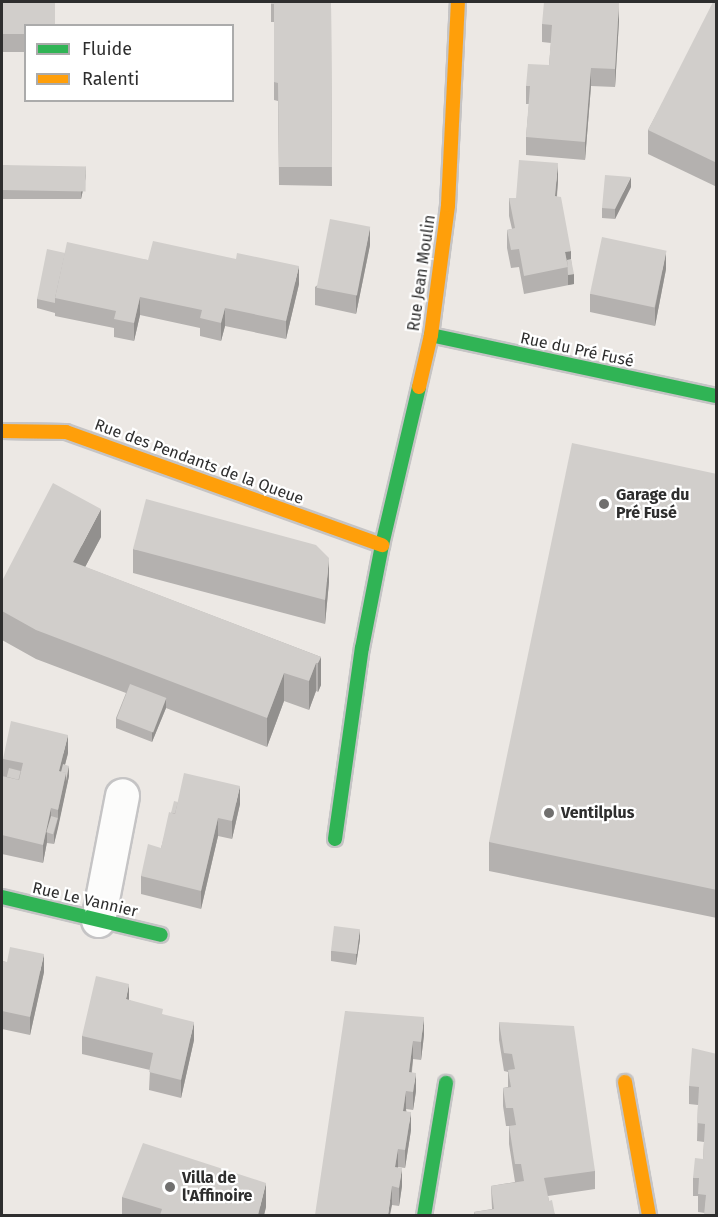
<!DOCTYPE html>
<meta charset="utf-8">
<style>
body{margin:0}
#map{position:relative;width:718px;height:1217px;overflow:hidden;background:#ece8e4;font-family:"Fira Sans",sans-serif}
div>[style]{position:absolute}
.roads{filter:drop-shadow(2px 0 #c5c4c5) drop-shadow(-2px 0 #c5c4c5) drop-shadow(0 2px #c5c4c5) drop-shadow(0 -2px #c5c4c5)}
.street>*{height:33px;margin:-16.5px;padding:0 16.5px;transform-origin:16.5px;border-radius:16.5px;background:#fcfcfb}
.fast>*{height:14px;margin:-7px;padding:0 7px;transform-origin:7px;border-radius:7px;background:#30b455}
.slow>*{height:14px;margin:-7px;padding:0 7px;transform-origin:7px;border-radius:7px;background:#ff9f0a}
.wall>*{inset:0;background:#b4b1af}
.shaded-wall>*{inset:0;background:#92908e}
.building>*{inset:0;background:#d1cecb;transform-origin:0 0}
.dots>*{width:16px;height:16px;translate:-50% -50%;box-sizing:border-box;border:3px solid #fff;border-radius:50%}
span{translate:-50% -50%;white-space:nowrap;text-align:center;line-height:1.15;-webkit-text-stroke:4.5px #fff;paint-order:stroke}
.street-label{font-size:16px;color:#2e2e2e}
.poi-label{font-size:16px;color:#2e2e2e;font-weight:700}
.left{translate:0 -50%;text-align:left}
.frame{position:absolute;inset:0;border:3px solid #2e2e2e;pointer-events:none}
.legend{position:absolute;left:24px;top:24px;width:210px;height:78px;box-sizing:border-box;background:#fff;border:2px solid #ababab;margin:0;padding:8px 10px;list-style:none;font-size:18px;color:#2e2e2e}
.legend li{display:flex;align-items:center;gap:12px;height:30px}
.legend b{width:30px;border:2px solid #ababab}
</style>
<div id="map">
<div class="roads">
<div class="street">
<div style="left:98px;top:920px;width:127px;rotate:-79.1deg"></div>
</div>
<div class="fast">
<div style="left:431px;top:335px;width:291px;rotate:12.1deg"></div>
<div style="left:335px;top:839px;width:193px;rotate:-82deg"></div>
<div style="left:362px;top:648px;width:105px;rotate:-79deg"></div>
<div style="left:382px;top:545px;width:162px;rotate:-76.8deg"></div>
<div style="left:2px;top:897px;width:163px;rotate:13.4deg"></div>
<div style="left:424px;top:1216px;width:135px;rotate:-80.6deg"></div>
</div>
<div class="slow">
<div style="left:419px;top:387px;width:53px;rotate:-77deg"></div>
<div style="left:431px;top:335px;width:131px;rotate:-82.5deg"></div>
<div style="left:448px;top:205px;width:203px;rotate:-87.2deg"></div>
<div style="left:2px;top:431px;width:64px;rotate:0.9deg"></div>
<div style="left:66px;top:432px;width:336px;rotate:19.7deg"></div>
<div style="left:625px;top:1082px;width:136px;rotate:79.8deg"></div>
</div>
</div>
<div class="wall">
<div style="clip-path:polygon(2px 2px,26px 26px,26px 52px,2px 52px)"></div>
<div style="clip-path:polygon(271px 2px,331px 2px,332px 186px,279px 185px,278px 101px,274px 100px,274px 22px,271px 22px)"></div>
<div style="clip-path:polygon(717px 2px,717px 187px,648px 154px,648px 130px)"></div>
<div style="clip-path:polygon(619px 21px,615px 87px,591px 86px,585px 160px,526px 155px,526px 137px,529px 104px,526px 104px,526px 86px,549px 65px,551px 43px,542px 42px,542px 24px)"></div>
<div style="clip-path:polygon(2px 165px,86px 176px,81px 199px,2px 199px)"></div>
<div style="clip-path:polygon(558px 181px,557px 197px,571px 259px,574px 284px,524px 294px,519px 267px,511px 268px,507px 248px,507px 230px,512px 229px,509px 216px,509px 198px,516px 198px)"></div>
<div style="clip-path:polygon(631px 187px,615px 219px,602px 218px,602px 208px)"></div>
<div style="clip-path:polygon(370px 245px,356px 314px,315px 305px,315px 287px)"></div>
<div style="clip-path:polygon(65px 253px,148px 260px,299px 284px,286px 339px,225px 326px,221px 341px,200px 336px,200px 328px,140px 315px,134px 341px,114px 337px,114px 328px,55px 316px,55px 313px,37px 308px,37px 299px)"></div>
<div style="clip-path:polygon(666px 269px,655px 326px,590px 312px,590px 294px)"></div>
<div style="clip-path:polygon(717px 474px,717px 918px,489px 871px,489px 842px)"></div>
<div style="clip-path:polygon(101px 537px,85px 567px,321px 657px,321px 685px,318px 692px,316px 691px,309px 710px,284px 701px,267px 747px,166px 708px,152px 742px,116px 728px,116px 718px,126px 693px,36px 659px,2px 640px,2px 581px)"></div>
<div style="clip-path:polygon(133px 549px,329px 582px,325px 624px,133px 573px)"></div>
<div style="clip-path:polygon(68px 753px,65px 765px,69px 776px,54px 844px,47px 843px,47px 842px,43px 863px,2px 854px,2px 776px,3px 777px,3px 759px)"></div>
<div style="clip-path:polygon(178px 802px,240px 804px,232px 839px,218px 836px,201px 909px,141px 894px,141px 876px,161px 848px,171px 813px)"></div>
<div style="clip-path:polygon(360px 939px,356px 965px,331px 961px,331px 951px)"></div>
<div style="clip-path:polygon(2px 961px,44px 972px,30px 1035px,2px 1029px)"></div>
<div style="clip-path:polygon(129px 1000px,163px 1015px,194px 1040px,181px 1098px,149px 1090px,150px 1070px,82px 1054px,82px 1036px)"></div>
<div style="clip-path:polygon(345px 1011px,424px 1035px,421px 1060px,413px 1059px,412px 1072px,416px 1091px,413px 1110px,406px 1109px,411px 1130px,405px 1168px,398px 1167px,402px 1186px,399px 1206px,392px 1205px)"></div>
<div style="clip-path:polygon(499px 1022px,595px 1171px,595px 1189px,548px 1196px,549px 1201px,555px 1215px,474px 1215px,474px 1212px,492px 1209px,491px 1186px,515px 1182px,509px 1144px,509px 1126px,506px 1126px,503px 1106px,503px 1088px,508px 1087px,508px 1072px,504px 1071px,499px 1040px)"></div>
<div style="clip-path:polygon(717px 1054px,705px 1213px,698px 1212px,698px 1196px,693px 1196px,693px 1178px,703px 1159px,704px 1142px,697px 1141px,698px 1105px,689px 1104px,689px 1086px)"></div>
<div style="clip-path:polygon(122px 1197px,266px 1207px,264px 1215px,122px 1215px)"></div>
</div>
<div class="shaded-wall">
<div style="clip-path:polygon(619px 3px,619px 21px,615px 87px,615px 69px)"></div>
<div style="clip-path:polygon(591px 68px,591px 86px,585px 160px,585px 142px)"></div>
<div style="clip-path:polygon(558px 163px,558px 181px,555px 214px,555px 196px)"></div>
<div style="clip-path:polygon(86px 166px,86px 176px,81px 199px,81px 189px)"></div>
<div style="clip-path:polygon(631px 177px,631px 187px,615px 219px,615px 209px)"></div>
<div style="clip-path:polygon(370px 227px,370px 245px,356px 314px,356px 296px)"></div>
<div style="clip-path:polygon(571px 251px,571px 269px,568px 269px,565px 252px)"></div>
<div style="clip-path:polygon(666px 251px,666px 269px,655px 326px,655px 308px)"></div>
<div style="clip-path:polygon(299px 266px,299px 284px,286px 339px,286px 321px)"></div>
<div style="clip-path:polygon(574px 274px,574px 284px,568px 285px,568px 275px)"></div>
<div style="clip-path:polygon(140px 297px,140px 315px,134px 341px,134px 323px)"></div>
<div style="clip-path:polygon(225px 308px,225px 326px,221px 341px,221px 323px)"></div>
<div style="clip-path:polygon(101px 509px,101px 537px,73px 590px,73px 562px)"></div>
<div style="clip-path:polygon(329px 558px,329px 582px,325px 624px,325px 600px)"></div>
<div style="clip-path:polygon(321px 657px,321px 685px,318px 692px,318px 663px)"></div>
<div style="clip-path:polygon(316px 663px,316px 691px,309px 710px,309px 681px)"></div>
<div style="clip-path:polygon(284px 673px,284px 701px,267px 747px,267px 718px)"></div>
<div style="clip-path:polygon(166px 698px,166px 708px,152px 742px,152px 732px)"></div>
<div style="clip-path:polygon(68px 735px,68px 753px,61px 780px,59px 771px)"></div>
<div style="clip-path:polygon(69px 766px,69px 776px,58px 828px,58px 810px,66px 773px)"></div>
<div style="clip-path:polygon(240px 786px,240px 804px,232px 839px,232px 821px)"></div>
<div style="clip-path:polygon(51px 808px,51px 826px,47px 833px,47px 842px,43px 863px,43px 845px)"></div>
<div style="clip-path:polygon(58px 818px,58px 828px,54px 844px,54px 834px)"></div>
<div style="clip-path:polygon(218px 818px,218px 836px,201px 909px,201px 891px)"></div>
<div style="clip-path:polygon(360px 929px,360px 939px,356px 965px,356px 955px)"></div>
<div style="clip-path:polygon(44px 954px,44px 972px,30px 1035px,30px 1017px)"></div>
<div style="clip-path:polygon(129px 984px,129px 1002px,126px 999px)"></div>
<div style="clip-path:polygon(424px 1017px,424px 1035px,421px 1060px,421px 1042px)"></div>
<div style="clip-path:polygon(194px 1022px,194px 1040px,181px 1098px,181px 1080px)"></div>
<div style="clip-path:polygon(413px 1041px,413px 1059px,409px 1090px,409px 1072px)"></div>
<div style="clip-path:polygon(416px 1073px,416px 1091px,413px 1110px,413px 1092px)"></div>
<div style="clip-path:polygon(406px 1091px,406px 1109px,403px 1129px,403px 1111px)"></div>
<div style="clip-path:polygon(411px 1112px,411px 1130px,405px 1168px,405px 1150px)"></div>
<div style="clip-path:polygon(398px 1149px,398px 1167px,395px 1185px,395px 1167px)"></div>
<div style="clip-path:polygon(402px 1168px,402px 1186px,399px 1206px,399px 1188px)"></div>
<div style="clip-path:polygon(266px 1183px,266px 1207px,264px 1215px,258px 1215px)"></div>
<div style="clip-path:polygon(392px 1186px,392px 1205px,390px 1215px,388px 1215px)"></div>
</div>
<div class="building">
<div style="clip-path:polygon(2px 2px,55px 2px,55px 26px,26px 26px,26px 34px,2px 34px)"></div>
<div style="clip-path:polygon(271px 2px,331px 2px,332px 167px,279px 167px,278px 83px,274px 82px,274px 4px,271px 4px)"></div>
<div style="clip-path:polygon(544px 2px,592px 2px,619px 3px,615px 69px,591px 68px,585px 142px,526px 137px,530px 86px,526px 86px,528px 64px,549px 65px,552px 25px,542px 24px)"></div>
<div style="clip-path:polygon(713px 2px,717px 2px,717px 163px,648px 130px)"></div>
<div style="clip-path:polygon(519px 160px,558px 163px,555px 196px,561px 197px,571px 251px,565px 252px,568px 267px,524px 276px,519px 249px,511px 250px,507px 230px,515px 228px,509px 198px,516px 198px)"></div>
<div style="left:2px;top:165px;width:84px;height:25px;rotate:1deg"></div>
<div style="clip-path:polygon(605px 175px,631px 177px,615px 209px,602px 208px)"></div>
<div style="left:330px;top:219px;width:41px;height:70px;rotate:11deg"></div>
<div style="left:602px;top:237px;width:66px;height:58px;rotate:12deg"></div>
<div style="clip-path:polygon(153px 241px,236px 259px,237px 253px,299px 266px,286px 321px,225px 308px,221px 323px,200px 318px,202px 310px,140px 297px,134px 323px,114px 319px,116px 311px,55px 298px,67px 242px,148px 260px)"></div>
<div style="clip-path:polygon(47px 249px,65px 253px,55px 298px,55px 303px,37px 299px)"></div>
<div style="clip-path:polygon(571px 259px,574px 274px,568px 275px,567px 260px)"></div>
<div style="clip-path:polygon(572px 443px,717px 474px,717px 890px,489px 842px)"></div>
<div style="clip-path:polygon(53px 483px,101px 509px,73px 562px,321px 657px,318px 663px,316px 663px,309px 681px,284px 673px,267px 718px,36px 630px,2px 611px,2px 581px)"></div>
<div style="clip-path:polygon(146px 499px,316px 545px,329px 558px,325px 600px,133px 549px)"></div>
<div style="left:130px;top:684px;width:39px;height:37px;rotate:21deg"></div>
<div style="clip-path:polygon(11px 721px,68px 735px,59px 771px,66px 773px,58px 810px,51px 808px,43px 845px,2px 835px,2px 776px,19px 780px,23px 763px,3px 759px)"></div>
<div style="clip-path:polygon(63px 764px,69px 766px,66px 781px,66px 773px,61px 772px)"></div>
<div style="left:9px;top:768px;width:12px;height:9px;rotate:14deg"></div>
<div style="clip-path:polygon(184px 773px,240px 786px,232px 821px,218px 818px,201px 891px,141px 876px,148px 844px,161px 848px,169px 812px,175px 814px)"></div>
<div style="left:174px;top:801px;width:4px;height:12px;rotate:14deg"></div>
<div style="left:51px;top:816px;width:7px;height:17px;rotate:16deg"></div>
<div style="left:334px;top:926px;width:26px;height:25px;rotate:7deg"></div>
<div style="clip-path:polygon(10px 947px,44px 954px,30px 1017px,2px 1011px,2px 961px,7px 962px)"></div>
<div style="clip-path:polygon(96px 976px,129px 984px,126px 999px,163px 1009px,162px 1014px,194px 1022px,181px 1080px,149px 1072px,153px 1053px,82px 1036px)"></div>
<div style="clip-path:polygon(345px 1011px,424px 1017px,421px 1042px,413px 1041px,409px 1072px,416px 1073px,413px 1092px,406px 1091px,403px 1111px,411px 1112px,405px 1150px,398px 1149px,395px 1167px,402px 1168px,399px 1188px,392px 1186px,388px 1215px,315px 1215px)"></div>
<div style="clip-path:polygon(499px 1022px,574px 1026px,595px 1171px,544px 1178px,549px 1201px,552px 1200px,555px 1215px,475px 1215px,474px 1212px,494px 1209px,491px 1186px,524px 1181px,521px 1164px,515px 1164px,509px 1126px,516px 1125px,513px 1108px,506px 1108px,503px 1088px,511px 1087px,508px 1070px,515px 1069px,512px 1054px,504px 1053px)"></div>
<div style="clip-path:polygon(692px 1048px,717px 1054px,717px 1215px,704px 1215px,706px 1195px,698px 1194px,699px 1178px,693px 1178px,695px 1158px,703px 1159px,705px 1124px,697px 1123px,699px 1087px,689px 1086px)"></div>
<div style="clip-path:polygon(143px 1143px,266px 1183px,258px 1215px,160px 1215px,162px 1209px,122px 1197px)"></div>
</div>
<div class="dots">
<div style="left:604px;top:504px;background:#706f6e"></div>
<div style="left:549px;top:813px;background:#706f6e"></div>
<div style="left:170px;top:1187px;background:#706f6e"></div>
</div>
<div class="street-label">
<span style="left:422px;top:273px;rotate:-82deg">Rue Jean Moulin</span>
<span style="left:577px;top:350px;rotate:12deg">Rue du Pré Fusé</span>
<span style="left:199px;top:462px;rotate:20deg">Rue des Pendants de la Queue</span>
<span style="left:85px;top:900px;rotate:13deg">Rue Le Vannier</span>
</div>
<div class="poi-label">
<span class="left" style="left:616px;top:504px">Garage du<br>Pré Fusé</span>
<span class="left" style="left:561px;top:813px">Ventilplus</span>
<span class="left" style="left:182px;top:1187px">Villa de<br>l'Affinoire</span>
</div>
<div class="frame"></div>
<ul class="legend">
<li><b style="height:8px;background:#30b455"></b>Fluide</li>
<li><b style="height:8px;background:#ff9f0a"></b>Ralenti</li>
</ul>
</div>
